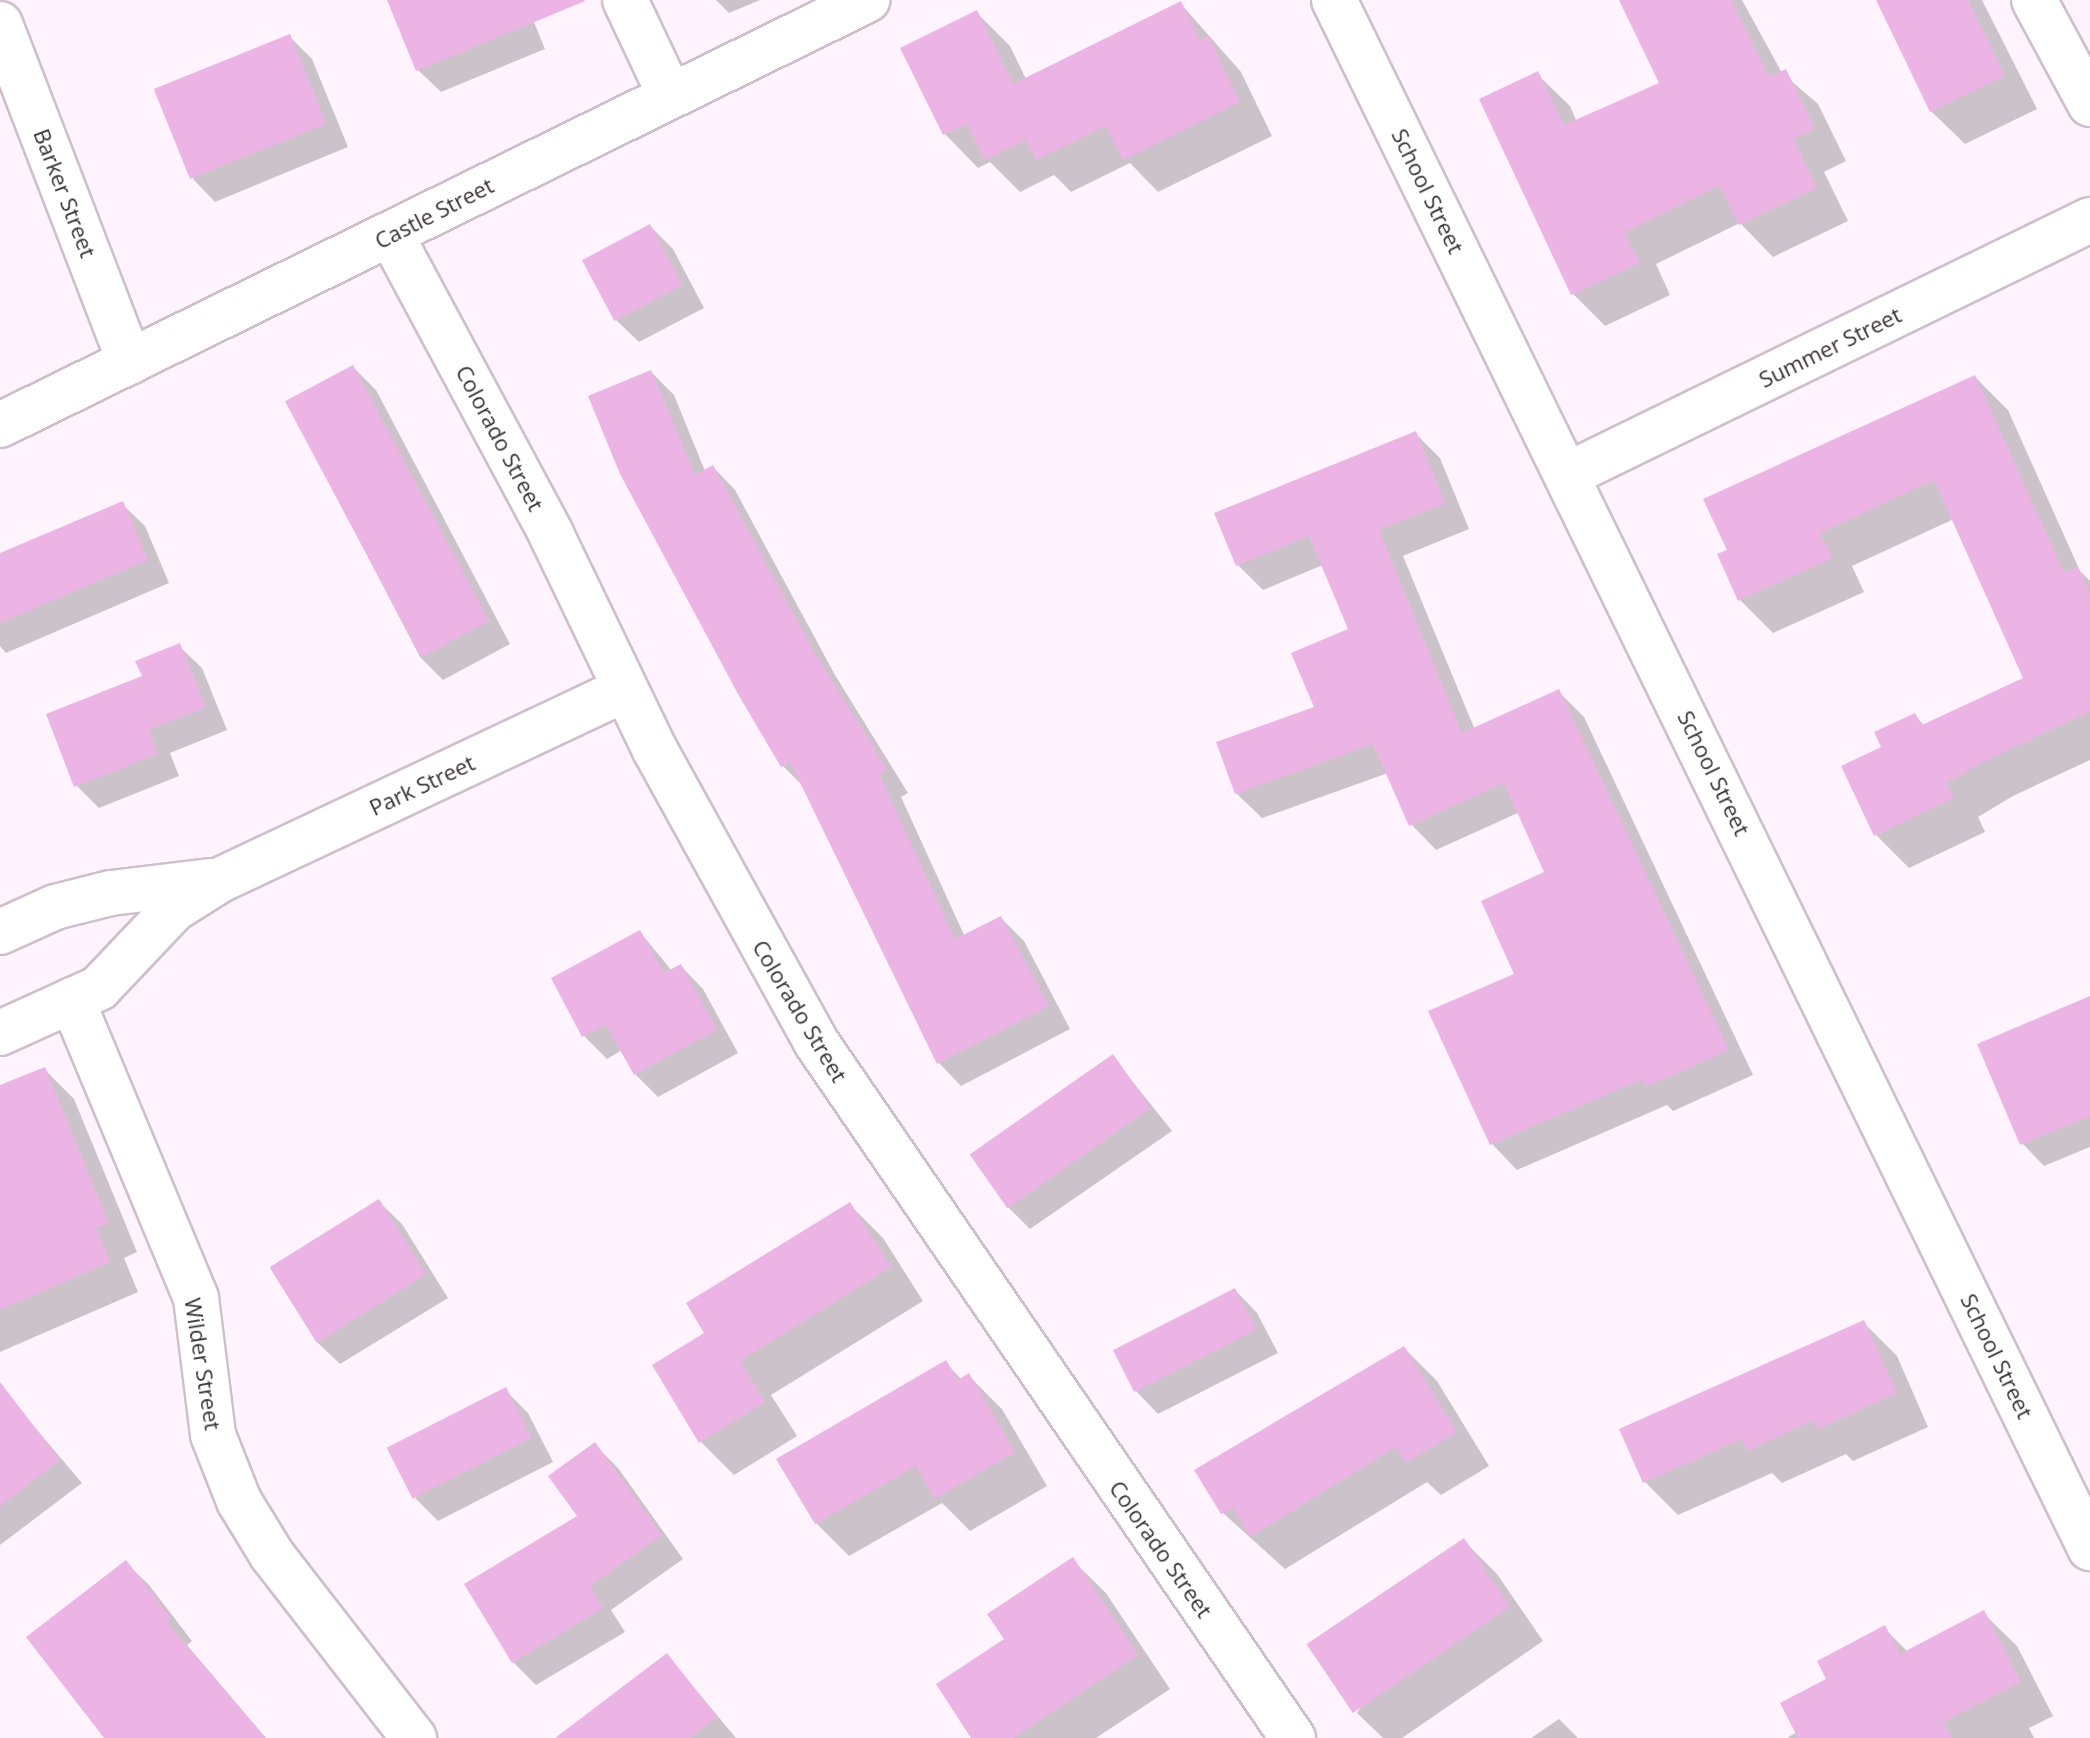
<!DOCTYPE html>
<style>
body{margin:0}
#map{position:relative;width:2090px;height:1738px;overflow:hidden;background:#fff4fd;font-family:"Open Sans",sans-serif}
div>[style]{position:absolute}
.shadow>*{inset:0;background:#0003}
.building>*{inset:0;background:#ecb4e4;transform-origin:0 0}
.roads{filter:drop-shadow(2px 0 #cfbecc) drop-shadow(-2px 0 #cfbecc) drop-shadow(0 2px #cfbecc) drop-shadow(0 -2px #cfbecc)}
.minor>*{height:44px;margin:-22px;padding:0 22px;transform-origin:22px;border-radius:22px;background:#fff}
span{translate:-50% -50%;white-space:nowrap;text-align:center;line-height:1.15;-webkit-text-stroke:8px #fff;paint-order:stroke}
.street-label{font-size:22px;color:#362f35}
</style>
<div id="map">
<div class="shadow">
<div style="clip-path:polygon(389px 0,525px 0,545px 49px,441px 92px,418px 70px)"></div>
<div style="clip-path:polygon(716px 0,760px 0,729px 13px)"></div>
<div style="clip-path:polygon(1621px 0,1742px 0,1782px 73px,1818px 104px,1846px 161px,1824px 172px,1848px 221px,1773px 257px,1740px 223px,1656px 264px,1670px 295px,1605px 326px,1573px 294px,1537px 74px,1570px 106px,1577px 122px,1662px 84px)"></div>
<div style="clip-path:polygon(1878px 0,1982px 0,2037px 109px,1965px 144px,1931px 111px)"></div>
<div style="clip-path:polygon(1181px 4px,1241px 72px,1272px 136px,1158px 192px,1130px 163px,1071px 192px,1054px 175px,1020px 192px,990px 162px,978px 168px,945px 134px,977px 13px,1010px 46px,1026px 79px)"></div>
<div style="clip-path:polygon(289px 36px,312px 59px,348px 147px,215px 202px,193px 179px)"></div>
<div style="clip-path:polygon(650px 226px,673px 249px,704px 308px,639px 342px,616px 320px)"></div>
<div style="clip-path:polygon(353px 367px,376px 390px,510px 644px,443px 680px,420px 657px,288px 403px)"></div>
<div style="clip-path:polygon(651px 372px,674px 395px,705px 471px,713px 467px,735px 490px,835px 675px,908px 793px,901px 797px,965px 937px,1001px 918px,1024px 941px,1070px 1029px,961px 1086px,939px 1063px,805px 788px,782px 765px)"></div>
<div style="clip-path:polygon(1975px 377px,2008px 410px,2080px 571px,2090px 581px,2090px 760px,2013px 796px,1978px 817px,1985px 832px,1909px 868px,1876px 835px,1884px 748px,1915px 716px,1925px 726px,2026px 679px,1954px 519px,1852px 566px,1864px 592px,1773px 633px,1740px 600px,1730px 551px)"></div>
<div style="clip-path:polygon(1415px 433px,1440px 458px,1469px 529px,1403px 556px,1475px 730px,1559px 692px,1584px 717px,1753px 1075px,1673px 1111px,1667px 1105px,1517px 1170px,1492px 1144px,1431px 1012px,1516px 975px,1547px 873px,1520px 812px,1436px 850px,1411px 824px,1388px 773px,1262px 818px,1236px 793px,1316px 708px,1350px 630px,1323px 565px,1263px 590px,1238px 565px)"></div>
<div style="clip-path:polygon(122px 504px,145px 526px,169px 583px,6px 653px,0 646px,0 555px)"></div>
<div style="clip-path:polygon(179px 646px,202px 668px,227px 730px,170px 753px,179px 776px,99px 808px,76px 785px,144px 677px)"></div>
<div style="clip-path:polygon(640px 932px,672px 971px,681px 966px,703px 989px,738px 1053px,658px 1097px,635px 1074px,622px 1050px,607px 1059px,584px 1036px)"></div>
<div style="clip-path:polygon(2090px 998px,2090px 1147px,2044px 1166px,2022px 1143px)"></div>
<div style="clip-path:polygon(1113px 1057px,1172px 1131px,1030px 1229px,1007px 1206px)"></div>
<div style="clip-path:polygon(44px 1069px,74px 1099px,137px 1252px,124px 1258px,138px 1292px,0 1352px,0 1087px)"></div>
<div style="clip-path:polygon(379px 1202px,402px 1224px,448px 1298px,340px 1364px,317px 1342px,272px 1268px)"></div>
<div style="clip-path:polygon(850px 1205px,883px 1238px,923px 1301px,771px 1395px,797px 1436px,734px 1475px,701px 1442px,707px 1333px)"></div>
<div style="clip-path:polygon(1235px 1290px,1257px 1313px,1278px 1353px,1158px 1414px,1136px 1391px)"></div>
<div style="clip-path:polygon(1863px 1322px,1897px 1356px,1928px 1427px,1853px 1461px,1846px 1454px,1782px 1483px,1772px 1473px,1678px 1515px,1645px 1482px,1622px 1430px)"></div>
<div style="clip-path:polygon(1404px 1348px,1437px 1381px,1489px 1466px,1441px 1495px,1427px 1482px,1285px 1569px,1223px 1513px,1197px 1471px)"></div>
<div style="clip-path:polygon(946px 1363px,962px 1380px,969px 1376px,1002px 1409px,1047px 1486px,970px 1531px,942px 1503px,849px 1556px,816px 1523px)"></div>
<div style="clip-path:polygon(505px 1390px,528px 1413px,553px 1462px,438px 1521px,415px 1498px)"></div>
<div style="clip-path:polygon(15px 1404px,82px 1483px,0 1545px,0 1415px)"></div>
<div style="clip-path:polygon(595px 1445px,618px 1468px,683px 1559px,611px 1610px,625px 1632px,536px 1685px,513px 1662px,580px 1517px)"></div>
<div style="clip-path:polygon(1463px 1540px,1497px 1574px,1543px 1641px,1402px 1738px,1383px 1738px,1357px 1713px)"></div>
<div style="clip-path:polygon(1072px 1560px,1106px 1593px,1170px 1689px,1096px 1738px,974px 1738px)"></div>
<div style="clip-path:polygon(126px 1563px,149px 1585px,192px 1641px,187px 1645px,266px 1738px,106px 1738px)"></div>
<div style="clip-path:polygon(1983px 1613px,2017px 1646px,2053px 1716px,2029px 1728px,2034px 1738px,1787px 1738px,1797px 1732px,1829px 1680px,1884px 1628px,1908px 1652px)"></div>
<div style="clip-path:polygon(667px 1655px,736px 1738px,558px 1738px)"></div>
<div style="clip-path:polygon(1559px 1719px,1578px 1738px,1531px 1738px)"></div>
</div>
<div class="building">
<div style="clip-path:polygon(387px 0,584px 0,585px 1px,416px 71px)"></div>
<div style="clip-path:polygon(1619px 0,1731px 0,1769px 77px,1786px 69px,1815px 129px,1793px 139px,1817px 188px,1739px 225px,1719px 186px,1625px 232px,1640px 263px,1571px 295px,1479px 99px,1538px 71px,1564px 125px,1659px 83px)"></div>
<div style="clip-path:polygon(1876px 0,1968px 0,2005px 76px,1930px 112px)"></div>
<div style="clip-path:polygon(1181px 1px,1200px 40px,1208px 36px,1240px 102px,1123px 160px,1106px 126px,1036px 160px,1026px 140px,985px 160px,967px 124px,943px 135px,900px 48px,977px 10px,1013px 84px)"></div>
<div style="left:290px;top:34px;width:97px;height:147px;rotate:68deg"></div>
<div style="left:650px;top:224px;width:69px;height:77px;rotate:62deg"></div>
<div style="left:353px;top:365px;width:290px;height:77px;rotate:62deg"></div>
<div style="clip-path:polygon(651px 370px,695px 475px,713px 465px,813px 650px,887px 769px,879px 774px,955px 939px,1001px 916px,1049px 1006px,937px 1064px,790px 762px,781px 767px,738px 694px,620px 474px,588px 396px)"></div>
<div style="clip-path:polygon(1975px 375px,2064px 573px,2078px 567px,2090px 594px,2090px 711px,1979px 764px,1946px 783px,1954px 798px,1874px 836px,1841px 766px,1881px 747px,1874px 732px,1915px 713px,1922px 725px,2023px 678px,1934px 480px,1820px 533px,1832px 558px,1738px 601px,1717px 554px,1727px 550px,1703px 499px)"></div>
<div style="clip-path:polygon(1416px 431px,1445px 503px,1379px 530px,1462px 733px,1559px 689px,1729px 1050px,1646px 1087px,1643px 1079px,1490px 1145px,1428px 1011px,1514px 974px,1481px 901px,1544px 872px,1504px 783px,1409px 826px,1373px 744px,1235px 794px,1216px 742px,1314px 707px,1291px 653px,1348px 629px,1309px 536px,1236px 566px,1214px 513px)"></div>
<div style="clip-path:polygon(123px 501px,148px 560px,0 623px,0 553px)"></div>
<div style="clip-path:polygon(180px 643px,206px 707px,149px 730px,158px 754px,74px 787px,46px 714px,142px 676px,135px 661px)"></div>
<div style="clip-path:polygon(640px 930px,664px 973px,681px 964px,717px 1030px,634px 1075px,606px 1025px,582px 1037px,551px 978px)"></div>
<div style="clip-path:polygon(2090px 996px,2090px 1116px,2020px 1145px,1977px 1044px)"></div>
<div style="left:1113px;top:1054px;width:66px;height:175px;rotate:55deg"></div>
<div style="clip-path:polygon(45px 1067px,109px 1223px,96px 1228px,110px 1262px,0 1310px,0 1085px)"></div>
<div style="left:379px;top:1199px;width:89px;height:129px;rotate:58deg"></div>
<div style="clip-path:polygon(850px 1202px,891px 1267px,740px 1361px,765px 1402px,699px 1443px,652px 1365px,704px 1333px,686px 1303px)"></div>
<div style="left:1235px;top:1288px;width:47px;height:137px;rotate:63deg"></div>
<div style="clip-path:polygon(1864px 1320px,1897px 1393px,1818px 1429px,1814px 1420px,1747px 1451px,1742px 1439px,1643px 1483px,1619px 1429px)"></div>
<div style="clip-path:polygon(1404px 1346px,1457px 1432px,1406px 1463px,1396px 1447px,1250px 1537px,1233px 1508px,1221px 1514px,1194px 1470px)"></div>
<div style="clip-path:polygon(946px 1360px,958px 1380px,969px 1373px,1015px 1452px,935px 1499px,916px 1466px,815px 1524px,776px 1459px)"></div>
<div style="clip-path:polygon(0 1382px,60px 1460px,0 1506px)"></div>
<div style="left:506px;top:1387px;width:57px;height:134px;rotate:63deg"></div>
<div style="clip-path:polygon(595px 1442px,662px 1535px,590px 1586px,603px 1608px,512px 1663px,464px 1584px,577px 1516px,548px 1476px)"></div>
<div style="left:1464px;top:1538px;width:83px;height:190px;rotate:56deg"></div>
<div style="clip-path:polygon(1073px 1557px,1138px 1655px,1013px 1738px,971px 1738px,936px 1684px,1004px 1639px,987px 1614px)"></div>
<div style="clip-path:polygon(126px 1560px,171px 1618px,166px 1621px,265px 1738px,104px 1738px,26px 1637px)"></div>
<div style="clip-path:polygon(1984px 1610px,2021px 1682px,1943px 1722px,1952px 1738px,1798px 1738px,1780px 1703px,1826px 1679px,1817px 1661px,1885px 1625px,1900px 1654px)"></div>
<div style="clip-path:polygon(667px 1653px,717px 1717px,690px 1738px,555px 1738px)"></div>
</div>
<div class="roads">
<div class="minor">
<div style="left:625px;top:0;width:105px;rotate:64.7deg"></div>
<div style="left:1334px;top:0;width:1723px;rotate:63.97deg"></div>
<div style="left:2034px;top:0;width:118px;rotate:61.7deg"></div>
<div style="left:0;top:24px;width:362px;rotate:69deg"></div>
<div style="left:391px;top:235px;width:339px;rotate:61.8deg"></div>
<div style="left:551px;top:534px;width:240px;rotate:64.3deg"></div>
<div style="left:655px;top:750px;width:333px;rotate:61.1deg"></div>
<div style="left:816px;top:1042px;width:844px;rotate:55.58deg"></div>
<div style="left:0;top:425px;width:966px;rotate:-26.11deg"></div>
<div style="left:1569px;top:474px;width:580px;rotate:-25.99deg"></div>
<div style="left:0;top:932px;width:60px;rotate:-24.4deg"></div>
<div style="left:55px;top:907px;width:58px;rotate:-14deg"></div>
<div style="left:111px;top:893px;width:100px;rotate:-6.9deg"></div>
<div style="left:72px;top:1000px;width:323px;rotate:67.4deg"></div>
<div style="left:196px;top:1298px;width:138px;rotate:82.9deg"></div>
<div style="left:213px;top:1435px;width:71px;rotate:68.5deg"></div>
<div style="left:239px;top:1501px;width:63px;rotate:58.6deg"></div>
<div style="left:272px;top:1555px;width:232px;rotate:52.2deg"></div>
<div style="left:0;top:1033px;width:109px;rotate:-24.4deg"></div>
<div style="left:99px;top:988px;width:109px;rotate:-46.5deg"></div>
<div style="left:174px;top:909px;width:54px;rotate:-32.2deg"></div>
<div style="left:220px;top:880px;width:446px;rotate:-25.2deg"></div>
</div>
</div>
<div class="street-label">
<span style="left:1428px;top:191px;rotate:64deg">School Street</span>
<span style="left:65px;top:193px;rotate:69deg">Barker Street</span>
<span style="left:434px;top:213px;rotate:-27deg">Castle Street</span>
<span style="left:1830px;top:347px;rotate:-26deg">Summer Street</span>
<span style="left:500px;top:438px;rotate:62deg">Colorado Street</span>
<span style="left:1714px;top:773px;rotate:64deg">School Street</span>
<span style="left:422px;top:785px;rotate:-25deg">Park Street</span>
<span style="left:800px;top:1011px;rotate:59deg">Colorado Street</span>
<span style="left:1997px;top:1356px;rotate:64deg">School Street</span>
<span style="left:203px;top:1364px;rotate:81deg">Wilder Street</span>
<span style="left:1161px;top:1549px;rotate:55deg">Colorado Street</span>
</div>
</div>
